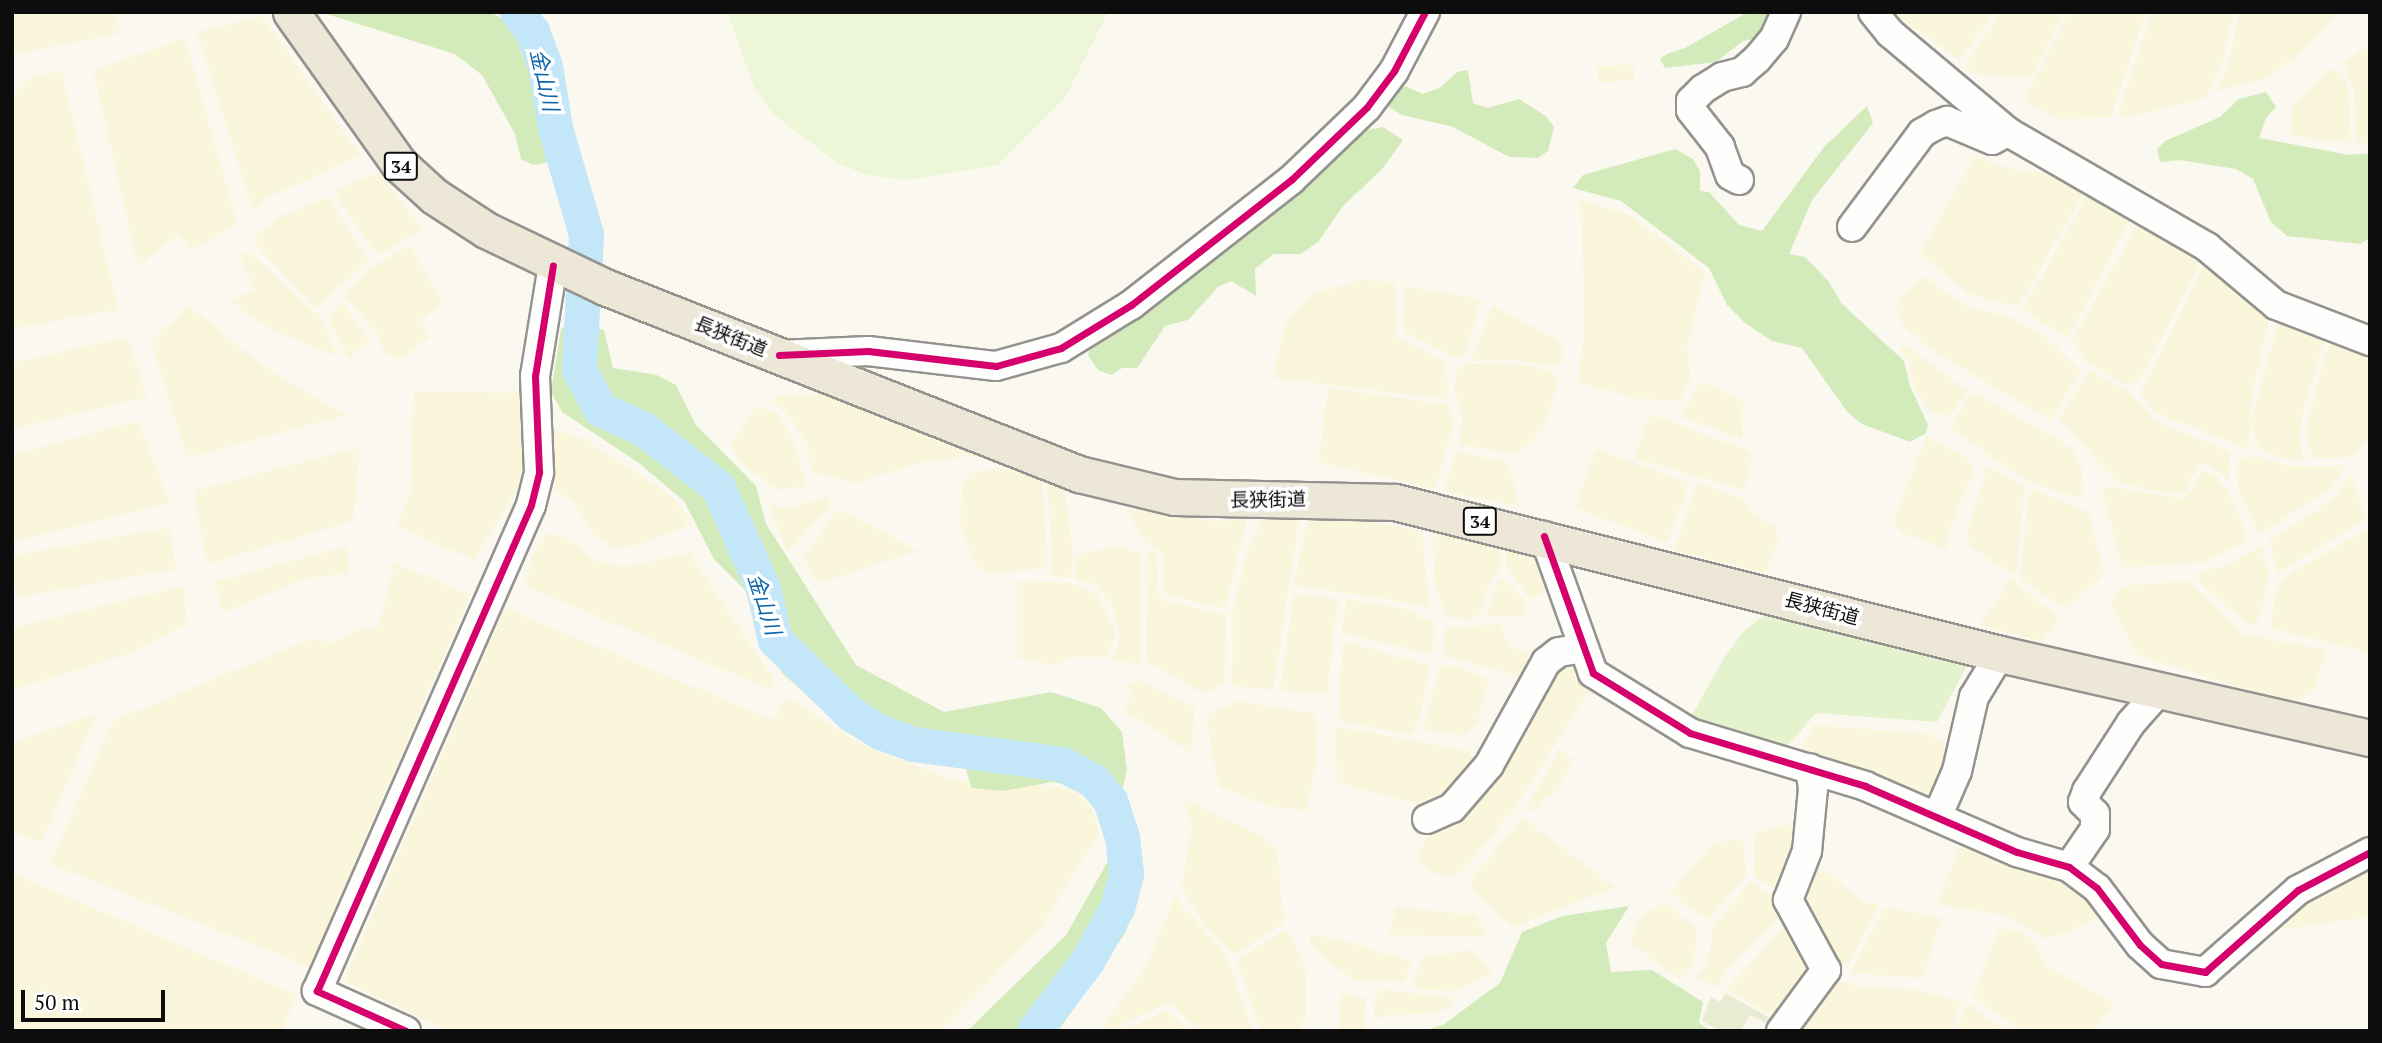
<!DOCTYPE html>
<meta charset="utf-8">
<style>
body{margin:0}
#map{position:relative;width:2382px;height:1043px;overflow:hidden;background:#fbf8f0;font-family:"PT Serif","Noto Sans JP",serif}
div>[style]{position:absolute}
.farmland>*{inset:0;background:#f9f6db;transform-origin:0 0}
.green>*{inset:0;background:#e4f2ce}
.forest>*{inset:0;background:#d3ebbb}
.cemetery>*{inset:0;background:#e7ecd3}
.pitch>*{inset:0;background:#eef6d8}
.river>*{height:35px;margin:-17.5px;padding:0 17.5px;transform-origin:17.5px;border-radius:17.5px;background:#c3e6f9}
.roads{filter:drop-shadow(2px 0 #94938f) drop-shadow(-2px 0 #94938f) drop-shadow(0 2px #94938f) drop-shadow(0 -2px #94938f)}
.minor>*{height:28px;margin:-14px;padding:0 14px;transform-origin:14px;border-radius:14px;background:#fefefd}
.major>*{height:35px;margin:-17.5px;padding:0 17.5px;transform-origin:17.5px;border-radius:17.5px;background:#ede7d7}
.cycleway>*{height:7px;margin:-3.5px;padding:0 3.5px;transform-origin:3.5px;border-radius:3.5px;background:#d6006c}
span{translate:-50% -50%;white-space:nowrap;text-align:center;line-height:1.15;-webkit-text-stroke:7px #fff;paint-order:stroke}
.shield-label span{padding:2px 5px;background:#fff;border:2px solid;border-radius:5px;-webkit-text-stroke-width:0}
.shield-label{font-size:18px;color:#0d0d0d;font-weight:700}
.street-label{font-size:19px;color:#0d0d0d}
.water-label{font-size:21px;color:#0964ab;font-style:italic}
.frame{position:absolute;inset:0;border:14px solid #0d0d0d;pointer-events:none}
.scale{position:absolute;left:21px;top:990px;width:144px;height:32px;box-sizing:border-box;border:4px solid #0d0d0d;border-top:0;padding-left:9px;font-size:21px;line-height:24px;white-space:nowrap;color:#0d0d0d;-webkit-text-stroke:5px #fff;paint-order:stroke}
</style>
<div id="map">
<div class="farmland">
<div style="clip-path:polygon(12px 12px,115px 12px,120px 33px,17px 54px,12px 53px)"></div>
<div style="clip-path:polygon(1900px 12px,1994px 12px,1960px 60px,1899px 18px)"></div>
<div style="clip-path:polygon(2001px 12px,2064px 12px,2032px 77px,1980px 75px,1964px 68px)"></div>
<div style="clip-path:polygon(2069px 12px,2146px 12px,2111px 118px,2058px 119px,2024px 101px)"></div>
<div style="clip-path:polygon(2152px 12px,2234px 12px,2222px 63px,2206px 98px,2124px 118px,2118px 114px)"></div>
<div style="clip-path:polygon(2239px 12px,2332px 12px,2337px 14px,2306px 48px,2266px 79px,2216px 91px,2228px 65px)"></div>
<div style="clip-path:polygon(262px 16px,360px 155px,263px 200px,253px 211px,197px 32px)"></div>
<div style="clip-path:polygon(185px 38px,237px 223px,192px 251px,178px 234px,138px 267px,93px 70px)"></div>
<div style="clip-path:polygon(2370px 42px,2370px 144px,2356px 143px,2354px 90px,2344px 64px)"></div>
<div style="left:1633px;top:64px;width:16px;height:36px;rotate:86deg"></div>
<div style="clip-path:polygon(2331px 68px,2344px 75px,2349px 93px,2351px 143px,2291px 136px,2292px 106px)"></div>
<div style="clip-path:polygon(62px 72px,118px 309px,12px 329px,12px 97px,33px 75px)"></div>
<div style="clip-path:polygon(1975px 155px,2010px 169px,2053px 173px,2079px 183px,2083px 193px,2018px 307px,1967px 293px,1920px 253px)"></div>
<div style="clip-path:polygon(379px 172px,422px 229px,378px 256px,339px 201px,336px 189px)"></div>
<div style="clip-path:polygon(332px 196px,333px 205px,369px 260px,316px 308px,251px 240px,280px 216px)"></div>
<div style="clip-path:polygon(2092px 196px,2133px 214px,2068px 338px,2023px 310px,2086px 197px)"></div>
<div style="clip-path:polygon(1581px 200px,1629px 215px,1705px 273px,1687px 348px,1691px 377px,1680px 401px,1637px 399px,1579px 382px,1584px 326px)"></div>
<div style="clip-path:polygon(2141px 218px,2193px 250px,2198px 268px,2143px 373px,2136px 382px,2124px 385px,2089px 363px,2072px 341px)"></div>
<div style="clip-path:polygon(410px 245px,442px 302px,421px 320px,429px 338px,399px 360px,384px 352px,377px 334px,344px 294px,370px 268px)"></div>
<div style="clip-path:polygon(248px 251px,319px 316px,338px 356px,271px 330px,230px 301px,255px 289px,240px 257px)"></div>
<div style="clip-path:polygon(2205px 264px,2220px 268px,2264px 306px,2269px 320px,2253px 389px,2248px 449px,2154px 412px,2140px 393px)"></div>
<div style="clip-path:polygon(1924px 276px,1963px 305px,2013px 318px,2048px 339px,2081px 371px,2050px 420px,1928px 348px,1903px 326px,1896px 309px,1900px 298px)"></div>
<div style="clip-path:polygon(1360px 280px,1395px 282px,1396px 336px,1446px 363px,1448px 399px,1273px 378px,1286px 321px,1313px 294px)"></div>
<div style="clip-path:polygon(1404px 286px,1481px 299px,1465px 356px,1459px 359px,1404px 331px)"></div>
<div style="clip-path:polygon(342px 302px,370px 340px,349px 358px,328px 320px)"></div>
<div style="clip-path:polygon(190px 306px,263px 366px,346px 415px,187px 458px,151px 341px)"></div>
<div style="clip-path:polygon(1493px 306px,1550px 336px,1562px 346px,1561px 361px,1553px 367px,1517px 360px,1471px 361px)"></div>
<div style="clip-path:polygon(2281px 313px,2327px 332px,2304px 408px,2299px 437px,2303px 461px,2277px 457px,2258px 446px,2251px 422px)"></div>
<div style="clip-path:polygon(2336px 335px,2370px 352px,2370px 437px,2350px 457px,2313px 459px,2305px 432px,2323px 360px)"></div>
<div style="clip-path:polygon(127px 337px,147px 397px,12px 429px,12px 363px)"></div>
<div style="clip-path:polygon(1909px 347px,1968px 391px,1949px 417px,1929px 410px,1914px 388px,1909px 362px,1899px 348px)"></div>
<div style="clip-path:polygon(1464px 364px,1524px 365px,1551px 371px,1559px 378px,1545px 425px,1531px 443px,1514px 453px,1459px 445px,1462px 416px,1454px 390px,1457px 371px)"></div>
<div style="clip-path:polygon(2090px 371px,2129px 392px,2156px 421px,2230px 452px,2229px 481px,2209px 465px,2197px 465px,2185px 491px,2174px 495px,2117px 482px,2059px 418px)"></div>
<div style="clip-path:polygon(1701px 381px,1743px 401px,1742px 439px,1680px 416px)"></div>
<div style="clip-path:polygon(1328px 388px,1446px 404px,1454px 422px,1435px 489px,1319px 462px)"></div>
<div style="clip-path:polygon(414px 391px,519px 393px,527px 459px,524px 478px,474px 560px,397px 526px,411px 490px)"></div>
<div style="clip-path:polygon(1979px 394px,2073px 449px,2082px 469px,2083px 499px,2030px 483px,1953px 430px,1952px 424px,1970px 397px)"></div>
<div style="clip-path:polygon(828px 395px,988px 455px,926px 461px,855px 483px,810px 471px,808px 446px,788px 414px,772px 401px,776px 396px)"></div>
<div style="clip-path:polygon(755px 406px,776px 412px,790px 433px,807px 486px,777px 490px,737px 459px,731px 445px)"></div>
<div style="clip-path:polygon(1650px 414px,1746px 450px,1752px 456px,1744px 490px,1634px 458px)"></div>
<div style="clip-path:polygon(138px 421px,170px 503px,12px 542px,12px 455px)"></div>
<div style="clip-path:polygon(547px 426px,584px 439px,671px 496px,689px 518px,685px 527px,639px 545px,613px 548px,593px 535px,572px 500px,556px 491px)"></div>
<div style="clip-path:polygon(1926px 437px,1971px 461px,1973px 471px,1946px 538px,1949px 550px,1902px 533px,1893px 522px)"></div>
<div style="clip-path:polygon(360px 447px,353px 521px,207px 564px,194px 491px)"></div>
<div style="left:1596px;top:449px;width:99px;height:63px;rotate:20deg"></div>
<div style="clip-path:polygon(1456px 451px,1508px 463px,1520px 507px,1444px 491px)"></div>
<div style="clip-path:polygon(2256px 456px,2291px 466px,2345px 466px,2331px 489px,2260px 533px,2238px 489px,2237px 470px,2239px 459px)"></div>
<div style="clip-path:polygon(1987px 467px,2025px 486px,2016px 576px,1970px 547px,1967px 533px)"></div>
<div style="clip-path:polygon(1008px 469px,1042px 479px,1048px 567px,994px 574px,977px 567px,960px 525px,962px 487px,971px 472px)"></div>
<div style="clip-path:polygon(2202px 470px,2214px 475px,2229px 493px,2247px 534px,2243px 543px,2204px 562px,2122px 568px,2102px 490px,2108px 486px,2181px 499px,2191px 491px)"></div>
<div style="clip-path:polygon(2351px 475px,2366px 519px,2278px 573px,2269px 540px,2331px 501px)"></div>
<div style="clip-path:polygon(1047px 480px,1065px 491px,1073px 552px,1071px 578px,1053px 575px)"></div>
<div style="clip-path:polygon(1703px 484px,1745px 500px,1750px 510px,1776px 528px,1779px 539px,1765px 573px,1674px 551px,1696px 485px)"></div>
<div style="clip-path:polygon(2033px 489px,2089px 512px,2104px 575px,2065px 609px,2020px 579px,2028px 495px)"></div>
<div style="clip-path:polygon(827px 497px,831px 506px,787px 552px,768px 503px,787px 509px)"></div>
<div style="clip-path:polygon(838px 509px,918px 551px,819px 583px,803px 558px)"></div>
<div style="clip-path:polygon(1125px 509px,1217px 521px,1247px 519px,1225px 609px,1165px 595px,1163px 555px,1146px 542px)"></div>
<div style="clip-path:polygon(1316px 515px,1422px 530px,1429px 606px,1294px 585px,1306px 525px)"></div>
<div style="clip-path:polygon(1265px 517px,1299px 521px,1273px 690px,1232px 686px,1233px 608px,1249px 546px)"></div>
<div style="clip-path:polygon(1432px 527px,1502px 544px,1501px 569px,1489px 584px,1480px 614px,1472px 619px,1451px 618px,1444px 612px,1435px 584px)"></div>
<div style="left:169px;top:528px;width:42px;height:162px;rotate:80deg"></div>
<div style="clip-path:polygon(2369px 529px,2370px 658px,2359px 650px,2270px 628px,2276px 589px,2294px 571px)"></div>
<div style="clip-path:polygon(548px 533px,565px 537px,594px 560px,625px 567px,689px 553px,776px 682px,769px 689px,525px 586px,533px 553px)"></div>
<div style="clip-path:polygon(347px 546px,349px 573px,307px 578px,222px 613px,215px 582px)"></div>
<div style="clip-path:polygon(1119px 546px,1140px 554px,1141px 664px,1113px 660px,1120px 636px,1112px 605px,1097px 585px,1075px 579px,1076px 555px)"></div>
<div style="clip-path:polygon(2260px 546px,2269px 572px,2266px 593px,2259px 617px,2255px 625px,2248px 624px,2201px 584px,2196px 574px,2229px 564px)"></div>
<div style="clip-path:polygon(1506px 548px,1534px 554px,1550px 589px,1530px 599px,1506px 566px)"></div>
<div style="clip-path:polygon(1150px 551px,1157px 554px,1159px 599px,1226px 615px,1225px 684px,1206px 692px,1196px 690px,1146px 660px,1145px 556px)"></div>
<div style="clip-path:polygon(395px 563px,470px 595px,310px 967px,50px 864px,113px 721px,310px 639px,335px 642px,358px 630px,379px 626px)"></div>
<div style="clip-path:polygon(1499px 579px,1513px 586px,1525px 601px,1528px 609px,1522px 617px,1486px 616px)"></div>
<div style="clip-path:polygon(2011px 579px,2059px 619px,2041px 641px,1979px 625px)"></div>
<div style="clip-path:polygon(1017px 581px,1070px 583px,1097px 594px,1116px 633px,1107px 657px,1070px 657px,1056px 666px,1017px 658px)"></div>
<div style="clip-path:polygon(2189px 581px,2243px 634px,2326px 650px,2315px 689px,2300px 701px,2254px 692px,2137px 655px,2110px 602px,2116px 593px,2132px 585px)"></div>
<div style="clip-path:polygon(183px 586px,187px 623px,131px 653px,12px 690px,12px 628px)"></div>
<div style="clip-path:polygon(1294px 593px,1338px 599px,1327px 691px,1306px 694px,1280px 689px)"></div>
<div style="clip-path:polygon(1347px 599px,1416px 611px,1419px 618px,1432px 621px,1435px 629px,1430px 654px,1341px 633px)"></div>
<div style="clip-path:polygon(505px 608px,773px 720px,786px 699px,798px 703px,858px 743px,953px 781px,1036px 784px,1075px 791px,1093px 810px,1099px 833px,1040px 929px,941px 1031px,448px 1031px,344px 981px)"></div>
<div style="clip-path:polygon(1501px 624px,1507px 646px,1527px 652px,1530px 667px,1522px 677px,1445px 656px,1444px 628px)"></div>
<div style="clip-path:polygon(1347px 642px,1430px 666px,1420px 717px,1411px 734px,1343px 722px,1339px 714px,1343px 643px)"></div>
<div style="clip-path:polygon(1578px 661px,1593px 685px,1514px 809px,1460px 874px,1440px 876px,1430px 871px,1419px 861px,1418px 852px,1428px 836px,1554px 663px)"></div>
<div style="clip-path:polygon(1449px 665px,1485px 677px,1488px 683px,1477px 723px,1463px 735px,1427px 731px,1424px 726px,1440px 666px)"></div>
<div style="clip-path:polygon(1141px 680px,1195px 708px,1191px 753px,1124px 710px,1132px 693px,1129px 685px)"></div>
<div style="clip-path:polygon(1239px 701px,1315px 713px,1316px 765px,1306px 811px,1273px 807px,1219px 787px,1207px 723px,1210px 713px)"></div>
<div style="clip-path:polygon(97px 713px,41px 843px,12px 831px,12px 743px)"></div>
<div style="clip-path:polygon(1814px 725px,1930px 734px,1953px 750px,1934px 805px,1797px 756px)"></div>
<div style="clip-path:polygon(1335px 726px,1469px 751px,1476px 766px,1456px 791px,1426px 805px,1381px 795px,1337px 782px)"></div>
<div style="clip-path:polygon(1559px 749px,1573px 759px,1556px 793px,1546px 797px,1538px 812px,1526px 809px)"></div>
<div style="clip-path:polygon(1184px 799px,1261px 835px,1277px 849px,1284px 923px,1234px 955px,1206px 928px,1181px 887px,1192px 829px)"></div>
<div style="clip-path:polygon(1521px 820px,1530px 823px,1615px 887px,1513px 927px,1472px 889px,1472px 878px)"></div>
<div style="clip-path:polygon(1798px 822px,1797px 870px,1782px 894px,1754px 876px,1754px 834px)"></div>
<div style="clip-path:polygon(1963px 837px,2076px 883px,2107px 909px,2082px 926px,2046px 939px,2004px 915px,1937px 904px)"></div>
<div style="clip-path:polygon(1742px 838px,1747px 875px,1708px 920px,1670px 893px,1714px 843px)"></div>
<div style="clip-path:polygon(2370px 862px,2370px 917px,2257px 933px,2301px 897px)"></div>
<div style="clip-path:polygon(1810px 867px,1828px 873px,1866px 903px,1880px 904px,1847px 967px,1835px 962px,1801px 923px,1797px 882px)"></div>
<div style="clip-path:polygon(12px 873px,297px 995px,282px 1031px,12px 1031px)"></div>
<div style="clip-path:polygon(1751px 882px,1781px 901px,1785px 912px,1726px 969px,1717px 988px,1695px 977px,1708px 965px,1713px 926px)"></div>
<div style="clip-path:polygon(1175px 897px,1227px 957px,1253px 1031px,1200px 1031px,1169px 1003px,1110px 1030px,1104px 1024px,1146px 966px)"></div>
<div style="clip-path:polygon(1663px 901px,1697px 929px,1694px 963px,1680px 980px,1630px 943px,1637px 923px)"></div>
<div style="clip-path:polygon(1396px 907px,1475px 915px,1487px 937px,1388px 935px)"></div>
<div style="clip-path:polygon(1885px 908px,1941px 917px,1923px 978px,1850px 973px)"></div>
<div style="clip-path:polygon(1788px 924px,1818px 966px,1777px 1018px,1726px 989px)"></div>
<div style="clip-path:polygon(1999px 929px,2019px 930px,2036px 944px,2045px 965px,2115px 1004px,2093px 1031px,2023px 1031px,1973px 996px)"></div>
<div style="clip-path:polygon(1282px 931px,1293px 938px,1306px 972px,1306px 1014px,1300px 1031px,1261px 1031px,1237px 960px)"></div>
<div style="clip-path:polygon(1309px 935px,1343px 940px,1411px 962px,1404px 982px,1355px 980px,1332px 965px,1311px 945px)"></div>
<div style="clip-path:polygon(1471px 950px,1493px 973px,1456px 991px,1426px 990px,1412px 984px,1424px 957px)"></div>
<div style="clip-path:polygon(1833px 978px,1860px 987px,1918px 990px,1961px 1002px,1959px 1010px,1950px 1031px,1789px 1031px)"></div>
<div style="clip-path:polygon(1382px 989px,1452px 998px,1451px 1007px,1433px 1014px,1387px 1015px,1374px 1021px,1375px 996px)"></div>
<div style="clip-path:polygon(1342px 992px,1366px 999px,1364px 1031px,1339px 1031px)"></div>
<div style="clip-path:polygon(1967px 1002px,1988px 1018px,2009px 1031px,1956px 1031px)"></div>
<div style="clip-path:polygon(1167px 1010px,1190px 1031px,1123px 1031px)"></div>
</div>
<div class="green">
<div style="clip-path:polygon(1766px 614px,1969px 662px,1937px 722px,1816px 713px,1785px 749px,1697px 723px,1691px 717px,1724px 658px,1744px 631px)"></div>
</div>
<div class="forest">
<div style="clip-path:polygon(320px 12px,490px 12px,511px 24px,530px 51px,543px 133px,552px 153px,546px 163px,533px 165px,521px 159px,515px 134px,482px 75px,455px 54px)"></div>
<div style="clip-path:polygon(1748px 12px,1781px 12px,1765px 37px,1743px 41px,1716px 62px,1665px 68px,1660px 59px,1667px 54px,1685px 48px)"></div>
<div style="clip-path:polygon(1468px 70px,1473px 103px,1488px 108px,1519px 99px,1546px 116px,1554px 127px,1548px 151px,1538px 158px,1509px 157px,1453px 127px,1402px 115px,1386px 105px,1391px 92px,1405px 86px,1423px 94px,1440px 88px,1457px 72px)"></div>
<div style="clip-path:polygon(2266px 92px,2276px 107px,2266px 118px,2259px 138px,2349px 155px,2370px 153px,2370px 238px,2360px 244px,2287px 236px,2271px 222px,2253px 179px,2236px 169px,2179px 160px,2160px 162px,2157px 149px,2165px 141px,2220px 117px,2239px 99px)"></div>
<div style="clip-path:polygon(1867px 106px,1873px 123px,1812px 200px,1789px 254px,1805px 257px,1829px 282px,1842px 304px,1904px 361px,1910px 386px,1928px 425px,1926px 433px,1910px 442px,1862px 424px,1848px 413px,1802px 348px,1772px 341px,1745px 323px,1727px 305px,1709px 268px,1621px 201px,1573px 188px,1583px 175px,1675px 149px,1693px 159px,1700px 171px,1700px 191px,1709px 192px,1739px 225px,1762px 231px,1824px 147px)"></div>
<div style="clip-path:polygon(1383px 127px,1403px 140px,1383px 168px,1343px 206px,1318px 242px,1301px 254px,1273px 254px,1255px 269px,1256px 296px,1231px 281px,1218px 287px,1188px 320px,1165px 326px,1137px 368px,1122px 368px,1111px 375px,1098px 370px,1088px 355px,1092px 341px,1145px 312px,1230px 246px,1361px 131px)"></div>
<div style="clip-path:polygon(571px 322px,604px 330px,613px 368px,657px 375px,676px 385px,696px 425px,756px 486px,766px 524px,856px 665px,944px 712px,1051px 692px,1101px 708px,1122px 732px,1127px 771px,1120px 798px,1096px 797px,1080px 787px,1052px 782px,1003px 791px,972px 788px,964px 764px,872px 738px,832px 716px,783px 674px,760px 632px,777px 611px,782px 594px,757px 602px,714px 559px,684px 501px,639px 463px,562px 412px,551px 392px,561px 329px)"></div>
<div style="clip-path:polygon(1112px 854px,1136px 887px,1126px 932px,1058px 1031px,967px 1031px,1066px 935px)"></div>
<div style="clip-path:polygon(1629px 906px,1606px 943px,1611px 972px,1652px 970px,1703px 1002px,1699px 1023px,1711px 1031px,1424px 1031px,1443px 1025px,1500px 983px,1522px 932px,1562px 916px)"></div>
</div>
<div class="cemetery">
<div style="clip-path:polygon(1725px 993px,1770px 1018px,1766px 1023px,1750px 1015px,1741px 1031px,1720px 1031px,1702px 1021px,1711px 997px,1720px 1002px)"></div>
</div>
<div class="pitch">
<div style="clip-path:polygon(727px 12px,1108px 12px,1065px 98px,998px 165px,906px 180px,868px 175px,839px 164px,773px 114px,755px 89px)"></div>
</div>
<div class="river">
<div style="left:517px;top:12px;width:24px;rotate:52deg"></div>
<div style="left:532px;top:31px;width:37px;rotate:70deg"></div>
<div style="left:545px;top:66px;width:63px;rotate:80.8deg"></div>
<div style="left:555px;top:128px;width:110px;rotate:73.7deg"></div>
<div style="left:586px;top:234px;width:135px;rotate:93deg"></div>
<div style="left:579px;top:369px;width:45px;rotate:62.3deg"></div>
<div style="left:600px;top:409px;width:50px;rotate:25deg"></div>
<div style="left:645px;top:430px;width:93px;rotate:38deg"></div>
<div style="left:718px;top:487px;width:111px;rotate:66deg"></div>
<div style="left:763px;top:588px;width:53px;rotate:77deg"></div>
<div style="left:775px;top:640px;width:106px;rotate:44.2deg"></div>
<div style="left:851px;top:714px;width:34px;rotate:32deg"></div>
<div style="left:880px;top:732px;width:35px;rotate:20deg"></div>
<div style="left:913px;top:744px;width:150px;rotate:7.6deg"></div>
<div style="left:1062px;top:764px;width:36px;rotate:28deg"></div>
<div style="left:1094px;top:781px;width:25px;rotate:50deg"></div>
<div style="left:1110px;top:800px;width:38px;rotate:72deg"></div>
<div style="left:1122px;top:836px;width:39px;rotate:84deg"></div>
<div style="left:1126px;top:875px;width:34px;rotate:105deg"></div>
<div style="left:1117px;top:908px;width:61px;rotate:119.5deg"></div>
<div style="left:1087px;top:961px;width:88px;rotate:127.1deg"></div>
</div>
<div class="roads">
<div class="minor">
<div style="left:1873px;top:12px;width:27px;rotate:51deg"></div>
<div style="left:1890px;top:33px;width:154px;rotate:40deg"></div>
<div style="left:2008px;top:132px;width:230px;rotate:30deg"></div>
<div style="left:2207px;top:247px;width:90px;rotate:40deg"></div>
<div style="left:2276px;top:305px;width:101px;rotate:21deg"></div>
<div style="left:1739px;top:180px;width:10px;rotate:-151deg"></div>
<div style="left:1730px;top:175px;width:30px;rotate:-110deg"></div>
<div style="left:1720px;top:147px;width:47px;rotate:-128.1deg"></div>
<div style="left:1691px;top:110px;width:9px;rotate:-90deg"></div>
<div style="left:1691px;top:101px;width:17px;rotate:-45deg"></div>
<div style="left:1703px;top:89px;width:22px;rotate:-32deg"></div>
<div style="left:1722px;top:77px;width:21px;rotate:-14deg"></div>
<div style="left:1742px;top:72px;width:20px;rotate:-41deg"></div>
<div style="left:1757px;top:59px;width:26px;rotate:-50deg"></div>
<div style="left:1774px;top:39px;width:30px;rotate:-66deg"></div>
<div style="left:1852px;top:227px;width:117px;rotate:-53.3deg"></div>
<div style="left:1922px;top:133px;width:16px;rotate:-30deg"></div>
<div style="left:1936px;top:125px;width:12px;rotate:-20deg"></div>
<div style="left:1947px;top:121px;width:49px;rotate:22.9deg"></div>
<div style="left:1992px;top:140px;width:18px;rotate:-27deg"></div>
<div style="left:779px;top:355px;width:89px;rotate:-2.6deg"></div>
<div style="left:868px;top:351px;width:129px;rotate:6.7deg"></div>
<div style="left:996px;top:366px;width:67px;rotate:-15.5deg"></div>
<div style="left:1061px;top:348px;width:82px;rotate:-31.6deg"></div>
<div style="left:1131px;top:305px;width:203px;rotate:-38deg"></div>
<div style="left:1291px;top:180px;width:105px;rotate:-43.8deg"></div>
<div style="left:1367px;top:107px;width:45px;rotate:-53.1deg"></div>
<div style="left:1394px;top:71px;width:67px;rotate:-62.3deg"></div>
<div style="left:1544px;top:536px;width:145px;rotate:70.3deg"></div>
<div style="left:1593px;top:673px;width:114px;rotate:31.7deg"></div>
<div style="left:1690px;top:733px;width:183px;rotate:16.8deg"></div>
<div style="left:1865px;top:786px;width:166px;rotate:23.5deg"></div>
<div style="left:2017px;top:852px;width:54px;rotate:16.1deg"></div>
<div style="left:2069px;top:867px;width:35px;rotate:37deg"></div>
<div style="left:2097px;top:888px;width:71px;rotate:53deg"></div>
<div style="left:2140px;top:945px;width:28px;rotate:42deg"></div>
<div style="left:2161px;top:964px;width:45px;rotate:10.3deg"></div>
<div style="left:2205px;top:972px;width:124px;rotate:-41.4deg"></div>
<div style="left:2298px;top:890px;width:81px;rotate:-27.8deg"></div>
<div style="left:1937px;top:817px;width:50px;rotate:-66.5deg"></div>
<div style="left:1957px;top:771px;width:76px;rotate:-77.1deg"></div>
<div style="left:1974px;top:697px;width:50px;rotate:-58.8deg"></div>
<div style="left:1427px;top:819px;width:27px;rotate:-24deg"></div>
<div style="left:1452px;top:808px;width:57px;rotate:-49.3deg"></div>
<div style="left:1489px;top:765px;width:118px;rotate:-61deg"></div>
<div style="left:1546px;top:662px;width:16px;rotate:-38deg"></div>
<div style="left:1559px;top:652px;width:24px;rotate:-9deg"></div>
<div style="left:2069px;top:867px;width:46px;rotate:-55.6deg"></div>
<div style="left:2095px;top:829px;width:15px;rotate:-90deg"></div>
<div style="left:2095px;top:814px;width:17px;rotate:-135deg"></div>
<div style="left:2083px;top:802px;width:12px;rotate:-70deg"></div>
<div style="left:2087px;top:791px;width:81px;rotate:-57.1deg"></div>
<div style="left:2131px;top:723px;width:44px;rotate:-48.7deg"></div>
<div style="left:406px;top:1031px;width:98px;rotate:-155.8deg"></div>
<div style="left:317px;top:991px;width:531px;rotate:-66.23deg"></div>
<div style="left:531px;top:505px;width:34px;rotate:-76deg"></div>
<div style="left:539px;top:472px;width:96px;rotate:-92.4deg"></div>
<div style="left:535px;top:376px;width:112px;rotate:-80.8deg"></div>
<div style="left:1781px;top:1031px;width:76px;rotate:-53.6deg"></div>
<div style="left:1826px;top:970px;width:80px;rotate:-118.5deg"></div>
<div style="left:1788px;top:900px;width:53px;rotate:-68.8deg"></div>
<div style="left:1807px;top:851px;width:62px;rotate:-84.5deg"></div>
<div style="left:1813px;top:789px;width:21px;rotate:-98deg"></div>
</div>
<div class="major">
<div style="left:291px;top:12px;width:186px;rotate:54.6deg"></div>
<div style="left:399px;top:164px;width:47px;rotate:42.4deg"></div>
<div style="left:434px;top:196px;width:62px;rotate:33.2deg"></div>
<div style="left:486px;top:230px;width:132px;rotate:25.6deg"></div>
<div style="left:605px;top:287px;width:510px;rotate:21.53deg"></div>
<div style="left:1079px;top:474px;width:98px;rotate:13.6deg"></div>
<div style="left:1174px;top:497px;width:221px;rotate:1.3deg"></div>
<div style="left:1395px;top:502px;width:624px;rotate:14.1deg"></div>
<div style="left:2000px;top:654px;width:379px;rotate:12.8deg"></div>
</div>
</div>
<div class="cycleway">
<div style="left:779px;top:355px;width:89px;rotate:-2.6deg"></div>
<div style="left:868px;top:351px;width:129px;rotate:6.7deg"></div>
<div style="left:996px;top:366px;width:67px;rotate:-15.5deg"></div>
<div style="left:1061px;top:348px;width:82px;rotate:-31.6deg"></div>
<div style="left:1131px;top:305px;width:203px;rotate:-38deg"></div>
<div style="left:1291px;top:180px;width:105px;rotate:-43.8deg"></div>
<div style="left:1367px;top:107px;width:45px;rotate:-53.1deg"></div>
<div style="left:1394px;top:71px;width:67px;rotate:-62.3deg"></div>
<div style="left:1544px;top:536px;width:145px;rotate:70.3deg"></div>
<div style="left:1593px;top:673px;width:114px;rotate:31.7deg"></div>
<div style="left:1690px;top:733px;width:183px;rotate:16.8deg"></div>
<div style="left:1865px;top:786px;width:166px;rotate:23.5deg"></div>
<div style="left:2017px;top:852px;width:54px;rotate:16.1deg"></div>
<div style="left:2069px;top:867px;width:35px;rotate:37deg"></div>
<div style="left:2097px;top:888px;width:71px;rotate:53deg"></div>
<div style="left:2140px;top:945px;width:28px;rotate:42deg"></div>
<div style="left:2161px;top:964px;width:45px;rotate:10.3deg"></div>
<div style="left:2205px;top:972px;width:124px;rotate:-41.4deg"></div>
<div style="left:2298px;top:890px;width:81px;rotate:-27.8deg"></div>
<div style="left:406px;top:1031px;width:98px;rotate:-155.8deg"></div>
<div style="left:317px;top:991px;width:531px;rotate:-66.23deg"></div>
<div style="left:531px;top:505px;width:34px;rotate:-76deg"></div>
<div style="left:539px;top:472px;width:96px;rotate:-92.4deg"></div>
<div style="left:535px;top:376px;width:112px;rotate:-80.8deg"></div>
</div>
<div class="shield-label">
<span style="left:401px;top:166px">34</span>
<span style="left:1480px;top:521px">34</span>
</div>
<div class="street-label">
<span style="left:731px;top:336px;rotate:22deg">長狭街道</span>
<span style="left:1268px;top:499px;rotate:-1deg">長狭街道</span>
<span style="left:1822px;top:608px;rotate:15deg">長狭街道</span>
</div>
<div class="water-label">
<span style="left:545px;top:80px;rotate:77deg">金山川</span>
<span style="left:765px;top:604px;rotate:72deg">金山川</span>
</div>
<div class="frame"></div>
<div class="scale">50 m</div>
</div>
